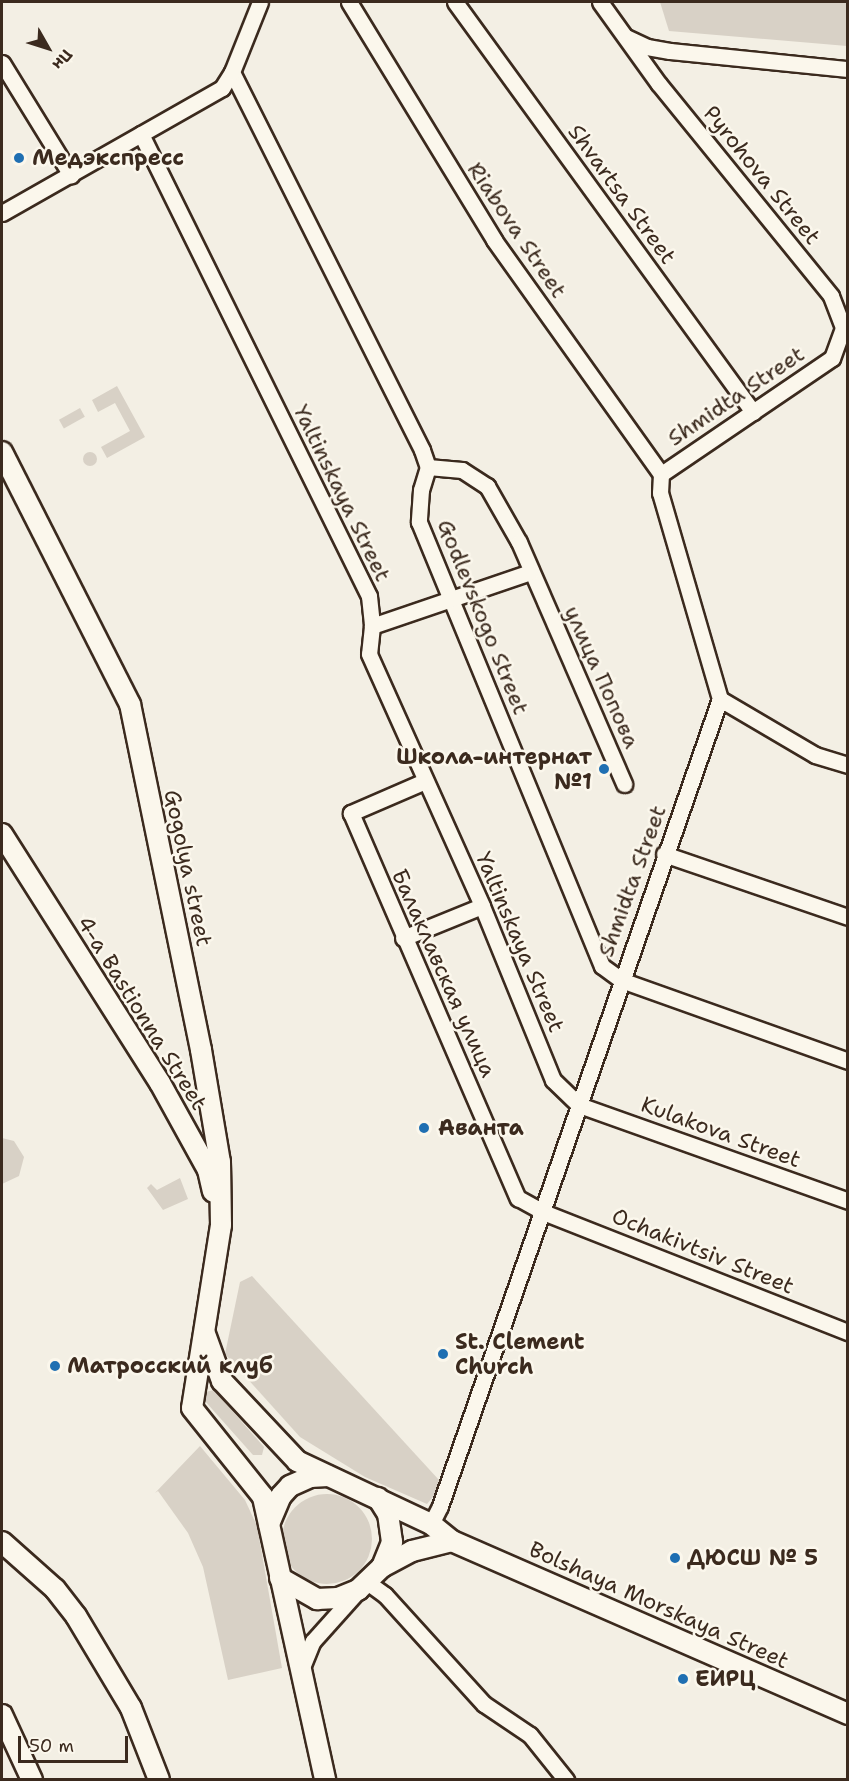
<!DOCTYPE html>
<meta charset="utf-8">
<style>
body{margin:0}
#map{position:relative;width:849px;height:1781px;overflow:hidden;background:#f3efe4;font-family:"Shantell Sans",sans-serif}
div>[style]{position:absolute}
.green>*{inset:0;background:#d8d1c6;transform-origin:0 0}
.round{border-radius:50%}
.roads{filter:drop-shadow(2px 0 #3b2a1e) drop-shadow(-2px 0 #3b2a1e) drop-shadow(0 2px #3b2a1e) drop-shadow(0 -2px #3b2a1e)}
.minor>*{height:15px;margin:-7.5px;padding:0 7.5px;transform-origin:7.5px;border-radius:7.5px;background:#fbf7ec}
.major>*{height:20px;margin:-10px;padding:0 10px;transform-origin:10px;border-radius:10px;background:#fbf7ec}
.dots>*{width:16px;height:16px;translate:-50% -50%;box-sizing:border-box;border:3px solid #fbf7ec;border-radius:50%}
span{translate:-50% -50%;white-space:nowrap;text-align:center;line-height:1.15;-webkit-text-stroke:5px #fbf7ec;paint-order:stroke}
.poi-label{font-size:22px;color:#3b2a1e;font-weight:700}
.left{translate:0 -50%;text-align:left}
.right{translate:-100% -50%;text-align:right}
.street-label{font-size:22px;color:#3b2a1e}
.frame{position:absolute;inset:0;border:3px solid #3b2a1e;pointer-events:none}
.north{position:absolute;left:18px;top:18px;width:60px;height:60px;-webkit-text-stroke:4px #fbf7ec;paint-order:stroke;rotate:129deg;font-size:16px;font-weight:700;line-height:24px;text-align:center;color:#3b2a1e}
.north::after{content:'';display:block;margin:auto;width:21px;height:27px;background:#3b2a1e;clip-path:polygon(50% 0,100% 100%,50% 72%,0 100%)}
.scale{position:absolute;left:18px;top:1736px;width:110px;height:27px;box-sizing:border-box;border:3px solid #3b2a1e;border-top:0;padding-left:8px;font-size:18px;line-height:21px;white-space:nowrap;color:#3b2a1e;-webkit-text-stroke:4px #fbf7ec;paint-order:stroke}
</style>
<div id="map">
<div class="green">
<div style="clip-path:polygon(660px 2px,847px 2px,847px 46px,669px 31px)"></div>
<div style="clip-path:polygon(117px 386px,145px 437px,107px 458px,101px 447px,130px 431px,115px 403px,98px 412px,92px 400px)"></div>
<div style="left:80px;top:408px;width:10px;height:24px;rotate:61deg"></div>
<div class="round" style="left:83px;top:452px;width:14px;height:14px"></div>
<div style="clip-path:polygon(2px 1138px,14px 1141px,24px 1157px,19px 1176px,2px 1184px)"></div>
<div style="clip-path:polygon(180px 1178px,188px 1199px,163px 1210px,147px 1188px,151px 1184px,157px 1190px)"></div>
<div style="clip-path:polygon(252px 1276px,439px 1480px,439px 1490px,427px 1504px,365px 1477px,300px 1437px,225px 1354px,240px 1282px)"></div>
<div style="clip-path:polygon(214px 1390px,264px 1447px,262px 1455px,253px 1455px,204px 1400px,205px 1392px)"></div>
<div style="clip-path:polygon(200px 1446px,245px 1500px,257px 1526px,282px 1668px,228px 1680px,203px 1567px,188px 1533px,158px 1491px,155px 1493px)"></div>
<div class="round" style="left:282px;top:1494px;width:90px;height:90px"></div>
</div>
<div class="roads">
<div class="minor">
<div style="left:349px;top:2px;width:279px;rotate:58.6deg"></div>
<div style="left:494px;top:240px;width:287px;rotate:54.5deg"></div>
<div style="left:455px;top:2px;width:507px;rotate:53.99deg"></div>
<div style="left:600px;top:2px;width:101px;rotate:54.3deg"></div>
<div style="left:659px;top:84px;width:273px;rotate:50.9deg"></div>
<div style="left:831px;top:296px;width:34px;rotate:69deg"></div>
<div style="left:843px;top:328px;width:32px;rotate:110deg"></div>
<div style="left:832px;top:358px;width:207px;rotate:145.8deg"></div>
<div style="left:626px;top:37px;width:23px;rotate:25deg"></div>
<div style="left:647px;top:47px;width:23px;rotate:10deg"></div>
<div style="left:670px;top:51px;width:179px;rotate:5.8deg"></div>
<div style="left:2px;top:63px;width:132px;rotate:58.4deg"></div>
<div style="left:232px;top:72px;width:423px;rotate:63.3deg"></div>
<div style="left:422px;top:450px;width:18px;rotate:71deg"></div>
<div style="left:428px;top:467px;width:24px;rotate:107deg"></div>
<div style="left:421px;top:490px;width:32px;rotate:94deg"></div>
<div style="left:419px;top:522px;width:480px;rotate:67.6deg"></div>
<div style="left:602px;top:966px;width:24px;rotate:36deg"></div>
<div style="left:621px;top:980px;width:241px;rotate:19.6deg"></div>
<div style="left:141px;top:134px;width:515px;rotate:63.73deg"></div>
<div style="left:369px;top:596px;width:30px;rotate:84deg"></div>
<div style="left:372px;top:626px;width:28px;rotate:96deg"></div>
<div style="left:369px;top:654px;width:276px;rotate:65.8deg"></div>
<div style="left:482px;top:906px;width:188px;rotate:67.8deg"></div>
<div style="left:553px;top:1080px;width:36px;rotate:44deg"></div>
<div style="left:579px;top:1105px;width:286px;rotate:19.6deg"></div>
<div style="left:2px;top:213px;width:253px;rotate:-29.6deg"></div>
<div style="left:222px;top:88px;width:19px;rotate:-58deg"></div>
<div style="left:232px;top:72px;width:75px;rotate:-68.2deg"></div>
<div style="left:428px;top:467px;width:34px;rotate:5deg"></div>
<div style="left:462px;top:470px;width:30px;rotate:33deg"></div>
<div style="left:487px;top:486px;width:64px;rotate:60.3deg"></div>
<div style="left:519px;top:542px;width:264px;rotate:66.5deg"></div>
<div style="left:372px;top:626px;width:168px;rotate:-18.8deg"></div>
<div style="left:720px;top:699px;width:110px;rotate:30.5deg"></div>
<div style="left:815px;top:755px;width:34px;rotate:17deg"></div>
<div style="left:425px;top:781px;width:81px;rotate:156.6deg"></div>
<div style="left:351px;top:813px;width:420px;rotate:66.6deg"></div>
<div style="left:518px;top:1198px;width:29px;rotate:29deg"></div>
<div style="left:543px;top:1212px;width:328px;rotate:21.5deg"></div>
<div style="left:664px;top:854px;width:194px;rotate:18.9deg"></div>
<div style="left:403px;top:938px;width:85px;rotate:-22.1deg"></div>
<div style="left:431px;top:1524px;width:20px;rotate:-63deg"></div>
<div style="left:440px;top:1506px;width:854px;rotate:-70.87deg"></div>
<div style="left:720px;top:699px;width:215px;rotate:-106.2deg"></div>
<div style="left:660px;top:493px;width:19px;rotate:-87deg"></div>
<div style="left:367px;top:1582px;width:22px;rotate:36deg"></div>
<div style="left:385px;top:1595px;width:147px;rotate:47.8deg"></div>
<div style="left:484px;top:1704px;width:55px;rotate:34deg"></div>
<div style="left:530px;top:1735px;width:58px;rotate:51.3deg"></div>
<div style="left:301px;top:1670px;width:31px;rotate:-68deg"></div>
<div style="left:313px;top:1641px;width:64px;rotate:-48.1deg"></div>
</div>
<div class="major">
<div style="left:2px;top:452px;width:283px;rotate:63.1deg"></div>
<div style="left:130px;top:704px;width:353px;rotate:78.4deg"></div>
<div style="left:201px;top:1050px;width:114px;rotate:80.4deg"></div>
<div style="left:220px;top:1162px;width:63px;rotate:89.1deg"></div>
<div style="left:221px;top:1225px;width:185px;rotate:99deg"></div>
<div style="left:192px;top:1408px;width:114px;rotate:51.4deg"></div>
<div style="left:263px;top:1497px;width:290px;rotate:77.6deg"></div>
<div style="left:2px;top:834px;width:295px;rotate:57.6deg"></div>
<div style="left:160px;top:1083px;width:99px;rotate:61.1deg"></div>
<div style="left:208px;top:1170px;width:22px;rotate:77deg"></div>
<div style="left:205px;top:1334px;width:50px;rotate:70.1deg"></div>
<div style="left:222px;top:1381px;width:110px;rotate:46.8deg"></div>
<div style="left:297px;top:1461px;width:148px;rotate:25.2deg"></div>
<div style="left:431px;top:1524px;width:27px;rotate:39deg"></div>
<div style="left:452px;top:1541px;width:432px;rotate:23.6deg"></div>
<div style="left:269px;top:1524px;width:30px;rotate:-67deg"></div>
<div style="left:281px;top:1496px;width:13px;rotate:-48deg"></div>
<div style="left:290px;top:1486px;width:22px;rotate:-24deg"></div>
<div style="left:310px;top:1477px;width:18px;rotate:-3deg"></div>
<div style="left:2px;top:1542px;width:71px;rotate:41.6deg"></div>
<div style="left:55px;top:1589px;width:34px;rotate:52deg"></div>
<div style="left:76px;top:1616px;width:107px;rotate:59.1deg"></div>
<div style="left:131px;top:1708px;width:77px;rotate:68.7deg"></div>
<div style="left:382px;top:1567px;width:34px;rotate:-28deg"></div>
<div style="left:412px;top:1551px;width:41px;rotate:-14deg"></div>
<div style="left:280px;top:1578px;width:43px;rotate:29.6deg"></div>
<div style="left:317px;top:1599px;width:21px;rotate:-3deg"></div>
<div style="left:338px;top:1598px;width:22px;rotate:-22deg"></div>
<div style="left:358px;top:1590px;width:33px;rotate:-44deg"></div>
<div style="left:382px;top:1567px;width:27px;rotate:-68deg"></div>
<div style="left:392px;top:1542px;width:28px;rotate:-98deg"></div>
<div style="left:388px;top:1514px;width:19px;rotate:-122deg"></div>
<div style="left:2px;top:1715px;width:72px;rotate:65.2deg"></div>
</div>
</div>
<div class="dots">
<div style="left:19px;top:158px;background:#1f6fb2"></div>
<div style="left:604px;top:769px;background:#1f6fb2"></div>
<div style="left:424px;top:1128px;background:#1f6fb2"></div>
<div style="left:443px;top:1354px;background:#1f6fb2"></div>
<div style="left:55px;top:1366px;background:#1f6fb2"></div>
<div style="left:675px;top:1558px;background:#1f6fb2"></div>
<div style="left:683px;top:1679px;background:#1f6fb2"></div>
</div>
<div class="poi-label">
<span class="left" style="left:32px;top:158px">Медэкспресс</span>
<span class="right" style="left:592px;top:769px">Школа-интернат<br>№1</span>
<span class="left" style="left:438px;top:1128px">Аванта</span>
<span class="left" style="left:455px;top:1354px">St. Clement<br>Church</span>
<span class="left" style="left:67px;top:1366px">Матросский клуб</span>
<span class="left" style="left:687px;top:1558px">ДЮСШ № 5</span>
<span class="left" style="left:695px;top:1679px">ЕИРЦ</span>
</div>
<div class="street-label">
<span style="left:762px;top:175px;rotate:51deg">Pyrohova Street</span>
<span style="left:622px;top:194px;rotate:54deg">Shvartsa Street</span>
<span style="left:517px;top:230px;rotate:56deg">Riabova Street</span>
<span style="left:736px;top:396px;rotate:-34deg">Shmidta Street</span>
<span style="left:342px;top:493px;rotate:64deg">Yaltinskaya Street</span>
<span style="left:483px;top:617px;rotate:68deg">Godlevskogo Street</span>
<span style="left:602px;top:677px;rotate:66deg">улица Попова</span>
<span style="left:188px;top:868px;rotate:78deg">Gogolya street</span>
<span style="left:632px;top:881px;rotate:-70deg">Shmidta Street</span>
<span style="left:520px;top:942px;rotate:67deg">Yaltinskaya Street</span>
<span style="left:444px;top:973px;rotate:66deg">Балаклавская улица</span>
<span style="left:142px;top:1013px;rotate:58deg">4-a Bastionna Street</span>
<span style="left:721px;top:1132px;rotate:20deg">Kulakova Street</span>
<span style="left:703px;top:1251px;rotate:22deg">Ochakivtsiv Street</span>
<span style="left:659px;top:1605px;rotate:24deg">Bolshaya Morskaya Street</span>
</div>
<div class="frame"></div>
<div class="north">Пн</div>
<div class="scale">50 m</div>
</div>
